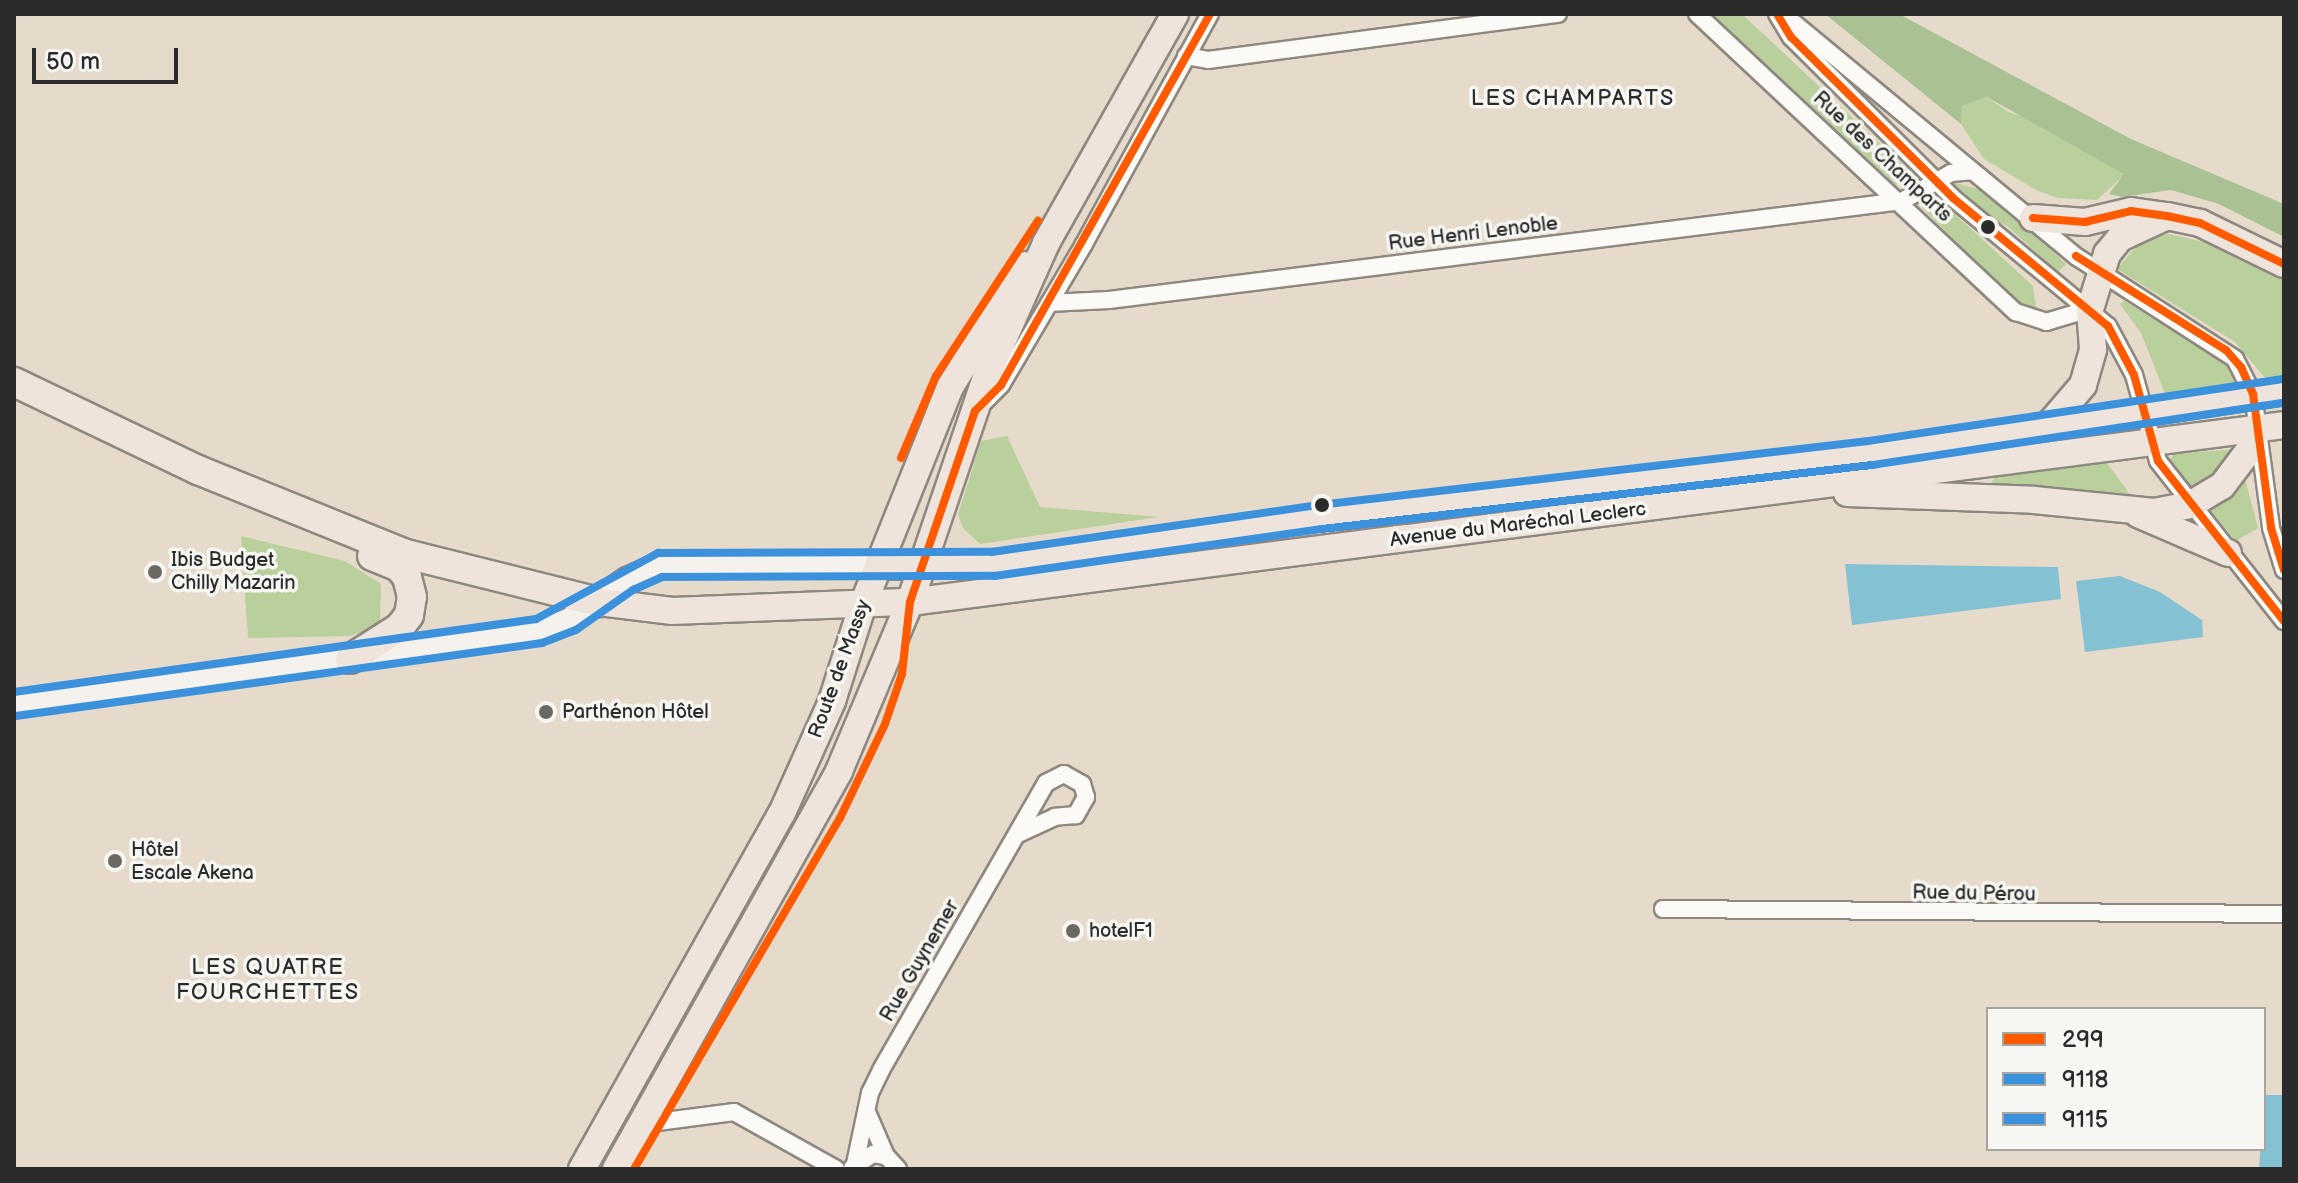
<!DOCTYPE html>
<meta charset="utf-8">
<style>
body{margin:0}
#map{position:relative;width:2298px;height:1183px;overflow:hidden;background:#e6dbca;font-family:"Balsamiq Sans",sans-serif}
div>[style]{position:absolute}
.green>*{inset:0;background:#b9d09c}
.forest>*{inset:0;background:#aac194}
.water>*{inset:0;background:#83c1d3}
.roads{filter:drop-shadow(2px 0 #8e8880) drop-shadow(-2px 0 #8e8880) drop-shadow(0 2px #8e8880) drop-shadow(0 -2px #8e8880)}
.street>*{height:16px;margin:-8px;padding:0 8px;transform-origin:8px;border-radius:8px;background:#fbfaf7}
.secondary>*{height:22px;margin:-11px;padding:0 11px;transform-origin:11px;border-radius:11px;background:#f5f1ed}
.primary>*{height:26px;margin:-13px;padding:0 13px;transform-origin:13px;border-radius:13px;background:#eee4dc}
.highway>*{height:28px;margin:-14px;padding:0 14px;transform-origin:14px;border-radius:14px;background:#eee4dc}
.bus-1>*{height:8px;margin:-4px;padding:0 4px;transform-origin:4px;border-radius:4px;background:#ff5a00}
.bus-2>*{height:8px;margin:-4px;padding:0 4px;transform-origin:4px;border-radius:4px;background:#3c91dc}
.bus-3>*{height:8px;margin:-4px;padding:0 4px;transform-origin:4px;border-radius:4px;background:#3c91dc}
.dots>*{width:22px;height:22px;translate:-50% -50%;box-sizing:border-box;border:4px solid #f6f6f2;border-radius:50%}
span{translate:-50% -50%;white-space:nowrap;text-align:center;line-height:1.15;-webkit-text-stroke:7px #f6f6f2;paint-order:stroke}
.street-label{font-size:20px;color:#2b2b2b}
.poi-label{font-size:20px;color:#2b2b2b}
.left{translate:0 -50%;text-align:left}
.neighbourhood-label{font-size:22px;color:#2b2b2b;letter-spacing:2px}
.frame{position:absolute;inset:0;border:16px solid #2b2b2b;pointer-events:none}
.legend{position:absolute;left:1986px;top:1007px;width:280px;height:144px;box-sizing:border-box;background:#f6f6f2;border:2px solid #a5a5a2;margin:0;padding:10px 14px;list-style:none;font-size:24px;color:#2b2b2b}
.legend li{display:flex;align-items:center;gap:16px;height:40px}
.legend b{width:40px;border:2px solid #a5a5a2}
.scale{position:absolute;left:32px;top:48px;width:146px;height:36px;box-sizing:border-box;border:4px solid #2b2b2b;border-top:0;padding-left:10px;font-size:24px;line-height:28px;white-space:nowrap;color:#2b2b2b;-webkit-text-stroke:6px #f6f6f2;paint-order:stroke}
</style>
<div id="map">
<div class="green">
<div style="clip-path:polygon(1712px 14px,1742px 14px,1917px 178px,1896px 185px)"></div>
<div style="clip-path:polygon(1987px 97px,2008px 112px,2034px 120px,2125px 174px,2097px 200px,2058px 198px,2038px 191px,1984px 159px,1961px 124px,1962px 106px)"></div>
<div style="clip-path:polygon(1953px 182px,1988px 192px,2066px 264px,2058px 272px,2007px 226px,1978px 212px)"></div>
<div style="clip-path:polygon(1935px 196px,2033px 286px,2037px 313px,2025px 311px,1922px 208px,1922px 199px)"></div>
<div style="clip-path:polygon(2169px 234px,2208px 243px,2284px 278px,2284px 379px,2266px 379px,2235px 342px,2117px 269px,2140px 242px)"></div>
<div style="clip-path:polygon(2124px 301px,2226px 364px,2240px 385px,2166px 396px,2141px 333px,2120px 304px)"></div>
<div style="clip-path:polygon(1007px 436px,1040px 507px,1159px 517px,980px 544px,963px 528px,958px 515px,981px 441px)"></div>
<div style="clip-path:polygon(2236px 449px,2231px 466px,2195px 491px,2169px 461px,2174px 454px)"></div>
<div style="clip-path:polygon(2104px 459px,2132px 497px,1991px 483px,1996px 476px)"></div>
<div style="clip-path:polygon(2244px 475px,2258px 528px,2236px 541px,2208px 507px)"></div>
<div style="clip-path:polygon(241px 536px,345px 561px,381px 584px,380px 626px,350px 636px,248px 638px)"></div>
</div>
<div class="forest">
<div style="clip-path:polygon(1825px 14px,1899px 14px,2131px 139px,2284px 204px,2284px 237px,2219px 204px,2171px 190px,2122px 197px,2109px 194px,2124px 174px,1987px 97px,1962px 106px,1961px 124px)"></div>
</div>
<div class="water">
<div style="clip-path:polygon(1845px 564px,2058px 567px,2061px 599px,1852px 625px)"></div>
<div style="clip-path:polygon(2120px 576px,2160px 592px,2202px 620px,2203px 637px,2085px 652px,2076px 581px)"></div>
<div style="clip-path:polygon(2264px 1095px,2284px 1095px,2284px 1169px,2259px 1169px)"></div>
</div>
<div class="roads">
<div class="street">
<div style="left:1697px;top:14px;width:437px;rotate:43.1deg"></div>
<div style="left:2016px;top:312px;width:32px;rotate:18deg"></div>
<div style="left:2046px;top:322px;width:46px;rotate:-16.5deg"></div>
<div style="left:1777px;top:14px;width:27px;rotate:59deg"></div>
<div style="left:1791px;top:37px;width:228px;rotate:44.8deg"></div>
<div style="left:1953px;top:198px;width:201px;rotate:39.6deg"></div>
<div style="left:2108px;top:326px;width:55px;rotate:62deg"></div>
<div style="left:2134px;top:375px;width:89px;rotate:74.4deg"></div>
<div style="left:2158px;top:461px;width:204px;rotate:51.8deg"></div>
<div style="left:1783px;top:14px;width:381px;rotate:39.6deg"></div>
<div style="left:2077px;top:257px;width:188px;rotate:32.8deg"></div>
<div style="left:2235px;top:359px;width:39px;rotate:63deg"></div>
<div style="left:2253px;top:394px;width:135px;rotate:82.3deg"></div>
<div style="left:2271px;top:528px;width:44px;rotate:72.8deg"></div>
<div style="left:1186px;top:56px;width:22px;rotate:10deg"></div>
<div style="left:1208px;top:60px;width:353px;rotate:-7.5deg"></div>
<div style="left:1049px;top:303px;width:60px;rotate:-2.9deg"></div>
<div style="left:1109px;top:300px;width:799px;rotate:-7.12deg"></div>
<div style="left:1902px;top:201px;width:56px;rotate:-29.7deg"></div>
<div style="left:1951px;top:173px;width:21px;rotate:-5deg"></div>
<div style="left:982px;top:404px;width:27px;rotate:-45deg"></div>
<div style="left:1001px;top:385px;width:164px;rotate:-59.5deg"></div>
<div style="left:1084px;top:244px;width:262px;rotate:-61.3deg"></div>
<div style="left:1663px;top:909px;width:621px;rotate:0.46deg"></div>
<div style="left:867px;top:1112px;width:48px;rotate:66.6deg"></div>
<div style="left:642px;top:1124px;width:93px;rotate:-7.4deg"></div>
<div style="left:734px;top:1112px;width:117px;rotate:29.2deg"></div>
<div style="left:855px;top:1164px;width:73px;rotate:-78.1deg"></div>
<div style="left:870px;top:1093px;width:25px;rotate:-64deg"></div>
<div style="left:881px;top:1070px;width:331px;rotate:-60.1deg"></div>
<div style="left:1046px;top:783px;width:20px;rotate:-27deg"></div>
<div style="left:1064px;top:774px;width:21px;rotate:29deg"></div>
<div style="left:1082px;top:784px;width:14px;rotate:73deg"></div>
<div style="left:1086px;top:797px;width:21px;rotate:119deg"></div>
<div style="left:1076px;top:815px;width:21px;rotate:175deg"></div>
<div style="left:1055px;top:817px;width:41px;rotate:155.3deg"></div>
<div style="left:852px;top:1168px;width:25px;rotate:-34deg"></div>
<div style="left:873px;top:1154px;width:13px;rotate:9deg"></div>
<div style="left:886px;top:1156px;width:18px;rotate:47deg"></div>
</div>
<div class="secondary">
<div style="left:14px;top:704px;width:530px;rotate:-7.92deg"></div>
<div style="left:539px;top:631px;width:33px;rotate:-21deg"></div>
<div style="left:570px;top:619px;width:70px;rotate:-35.1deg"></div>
<div style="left:627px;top:579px;width:35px;rotate:-24deg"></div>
<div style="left:659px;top:565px;width:219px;rotate:0.3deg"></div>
</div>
<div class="primary">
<div style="left:2033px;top:218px;width:52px;rotate:4.4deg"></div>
<div style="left:2085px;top:222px;width:47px;rotate:-13.4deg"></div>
<div style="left:2131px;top:211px;width:36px;rotate:8deg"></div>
<div style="left:2167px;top:216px;width:34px;rotate:12deg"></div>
<div style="left:2200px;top:223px;width:93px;rotate:26deg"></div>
<div style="left:2048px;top:426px;width:54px;rotate:-49.5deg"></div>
<div style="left:2083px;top:385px;width:37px;rotate:-74deg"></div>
<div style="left:2093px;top:349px;width:40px;rotate:-94.3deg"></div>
<div style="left:2090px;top:309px;width:58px;rotate:-72.8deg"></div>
<div style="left:2107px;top:254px;width:21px;rotate:-51deg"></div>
<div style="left:2120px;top:238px;width:50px;rotate:-25deg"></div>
<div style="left:1847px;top:493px;width:187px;rotate:2.1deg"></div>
<div style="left:2034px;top:500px;width:121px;rotate:5.7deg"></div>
<div style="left:2154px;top:512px;width:37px;rotate:-11deg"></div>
<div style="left:2190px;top:505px;width:37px;rotate:-31deg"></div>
<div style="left:2222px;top:486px;width:46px;rotate:-52.9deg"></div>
<div style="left:2250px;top:449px;width:22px;rotate:-77deg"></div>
<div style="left:2138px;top:514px;width:98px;rotate:23.4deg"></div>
<div style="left:878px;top:566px;width:115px;rotate:-1deg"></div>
<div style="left:993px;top:564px;width:330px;rotate:-8.2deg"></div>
<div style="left:1320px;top:517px;width:554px;rotate:-6.64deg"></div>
<div style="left:1870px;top:453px;width:419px;rotate:-8.5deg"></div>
<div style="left:599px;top:602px;width:74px;rotate:7deg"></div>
<div style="left:672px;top:611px;width:238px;rotate:-2.2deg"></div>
<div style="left:910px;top:602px;width:1385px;rotate:-7.34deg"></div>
<div style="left:582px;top:1169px;width:408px;rotate:-60.7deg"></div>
<div style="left:782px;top:813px;width:123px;rotate:-65.9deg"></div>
<div style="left:832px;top:701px;width:99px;rotate:-72.3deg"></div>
<div style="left:862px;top:607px;width:237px;rotate:-68.2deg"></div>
<div style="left:950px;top:387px;width:143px;rotate:-58.4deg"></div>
<div style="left:616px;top:1169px;width:456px;rotate:-60.7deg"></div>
<div style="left:839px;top:771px;width:183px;rotate:-67.2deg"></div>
<div style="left:910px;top:602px;width:237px;rotate:-71.3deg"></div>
<div style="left:986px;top:378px;width:148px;rotate:-66deg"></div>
<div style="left:1046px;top:243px;width:263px;rotate:-60.6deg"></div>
</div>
<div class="highway">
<div style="left:14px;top:382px;width:204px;rotate:25.6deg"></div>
<div style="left:198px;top:470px;width:224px;rotate:22deg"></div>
<div style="left:406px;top:554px;width:199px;rotate:14deg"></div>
<div style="left:350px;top:659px;width:59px;rotate:-32.6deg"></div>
<div style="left:400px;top:627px;width:15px;rotate:-53deg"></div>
<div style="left:409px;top:615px;width:18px;rotate:-81deg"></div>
<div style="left:412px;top:597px;width:21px;rotate:-104deg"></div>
<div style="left:407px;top:577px;width:13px;rotate:-129deg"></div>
<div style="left:399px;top:567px;width:29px;rotate:-158deg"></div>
</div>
</div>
<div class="bus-1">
<div style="left:1777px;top:14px;width:27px;rotate:59deg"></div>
<div style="left:1791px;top:37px;width:228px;rotate:44.8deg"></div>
<div style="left:1953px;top:198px;width:201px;rotate:39.6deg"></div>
<div style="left:2108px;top:326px;width:55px;rotate:62deg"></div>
<div style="left:2134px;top:375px;width:89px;rotate:74.4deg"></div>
<div style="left:2158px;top:461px;width:204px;rotate:51.8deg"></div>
<div style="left:2033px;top:218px;width:52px;rotate:4.4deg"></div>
<div style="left:2085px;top:222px;width:47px;rotate:-13.4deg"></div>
<div style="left:2131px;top:211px;width:36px;rotate:8deg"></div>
<div style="left:2167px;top:216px;width:34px;rotate:12deg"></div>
<div style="left:2200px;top:223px;width:93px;rotate:26deg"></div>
<div style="left:2076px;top:256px;width:177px;rotate:32.1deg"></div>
<div style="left:2226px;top:350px;width:23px;rotate:49deg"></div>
<div style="left:2241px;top:367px;width:30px;rotate:66deg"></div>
<div style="left:2253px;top:394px;width:135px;rotate:82.3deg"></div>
<div style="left:2271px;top:528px;width:44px;rotate:72.8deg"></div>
<div style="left:901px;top:458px;width:89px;rotate:-66.9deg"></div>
<div style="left:936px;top:376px;width:186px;rotate:-56.7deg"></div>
<div style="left:634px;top:1169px;width:407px;rotate:-59.6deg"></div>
<div style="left:840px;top:818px;width:104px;rotate:-64.4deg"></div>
<div style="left:885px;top:724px;width:53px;rotate:-71.2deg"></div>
<div style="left:902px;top:674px;width:72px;rotate:-83.7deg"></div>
<div style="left:910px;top:602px;width:202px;rotate:-71.2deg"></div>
<div style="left:975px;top:411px;width:37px;rotate:-45deg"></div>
<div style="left:1001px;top:385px;width:426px;rotate:-60.6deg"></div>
</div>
<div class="bus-2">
<div style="left:16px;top:716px;width:531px;rotate:-7.9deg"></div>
<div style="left:542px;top:643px;width:36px;rotate:-21deg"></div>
<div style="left:576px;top:630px;width:70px;rotate:-35.1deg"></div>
<div style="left:633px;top:590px;width:32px;rotate:-24deg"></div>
<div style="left:662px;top:577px;width:333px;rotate:-0.2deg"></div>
<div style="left:995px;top:576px;width:330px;rotate:-8.2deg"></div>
<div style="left:1322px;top:529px;width:554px;rotate:-6.64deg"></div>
<div style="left:1872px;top:465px;width:417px;rotate:-8.6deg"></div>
</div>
<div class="bus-3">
<div style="left:14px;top:692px;width:527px;rotate:-7.96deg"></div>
<div style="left:536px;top:619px;width:139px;rotate:-28.4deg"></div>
<div style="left:658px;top:553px;width:334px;rotate:-0.2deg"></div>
<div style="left:992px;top:552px;width:330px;rotate:-8.2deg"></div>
<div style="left:1319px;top:505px;width:553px;rotate:-6.65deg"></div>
<div style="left:1868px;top:441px;width:419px;rotate:-8.5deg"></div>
</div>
<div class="dots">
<div style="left:1988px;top:227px;background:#2b2b2b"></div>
<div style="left:1322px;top:505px;background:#2b2b2b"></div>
<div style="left:155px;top:572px;background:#6c6963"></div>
<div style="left:546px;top:712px;background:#6c6963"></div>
<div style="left:115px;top:861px;background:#6c6963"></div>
<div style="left:1073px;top:931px;background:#6c6963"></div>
</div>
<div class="street-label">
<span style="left:1882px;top:157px;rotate:43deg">Rue des Champarts</span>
<span style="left:1473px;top:234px;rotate:-7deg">Rue Henri Lenoble</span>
<span style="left:1518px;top:525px;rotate:-7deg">Avenue du Maréchal Leclerc</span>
<span style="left:840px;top:669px;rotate:-70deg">Route de Massy</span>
<span style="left:1974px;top:894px;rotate:1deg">Rue du Pérou</span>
<span style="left:920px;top:961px;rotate:-60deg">Rue Guynemer</span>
</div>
<div class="poi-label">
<span class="left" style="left:171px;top:572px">Ibis Budget<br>Chilly Mazarin</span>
<span class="left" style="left:562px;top:712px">Parthénon Hôtel</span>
<span class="left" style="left:131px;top:862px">Hôtel<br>Escale Akena</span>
<span class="left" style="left:1089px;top:931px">hotelF1</span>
</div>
<div class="neighbourhood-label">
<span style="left:1573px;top:99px">LES CHAMPARTS</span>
<span style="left:268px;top:980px">LES QUATRE<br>FOURCHETTES</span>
</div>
<div class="frame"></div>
<ul class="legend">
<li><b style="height:10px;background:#ff5a00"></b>299</li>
<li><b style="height:10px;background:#3c91dc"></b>9118</li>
<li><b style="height:10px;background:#3c91dc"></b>9115</li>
</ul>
<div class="scale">50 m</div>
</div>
